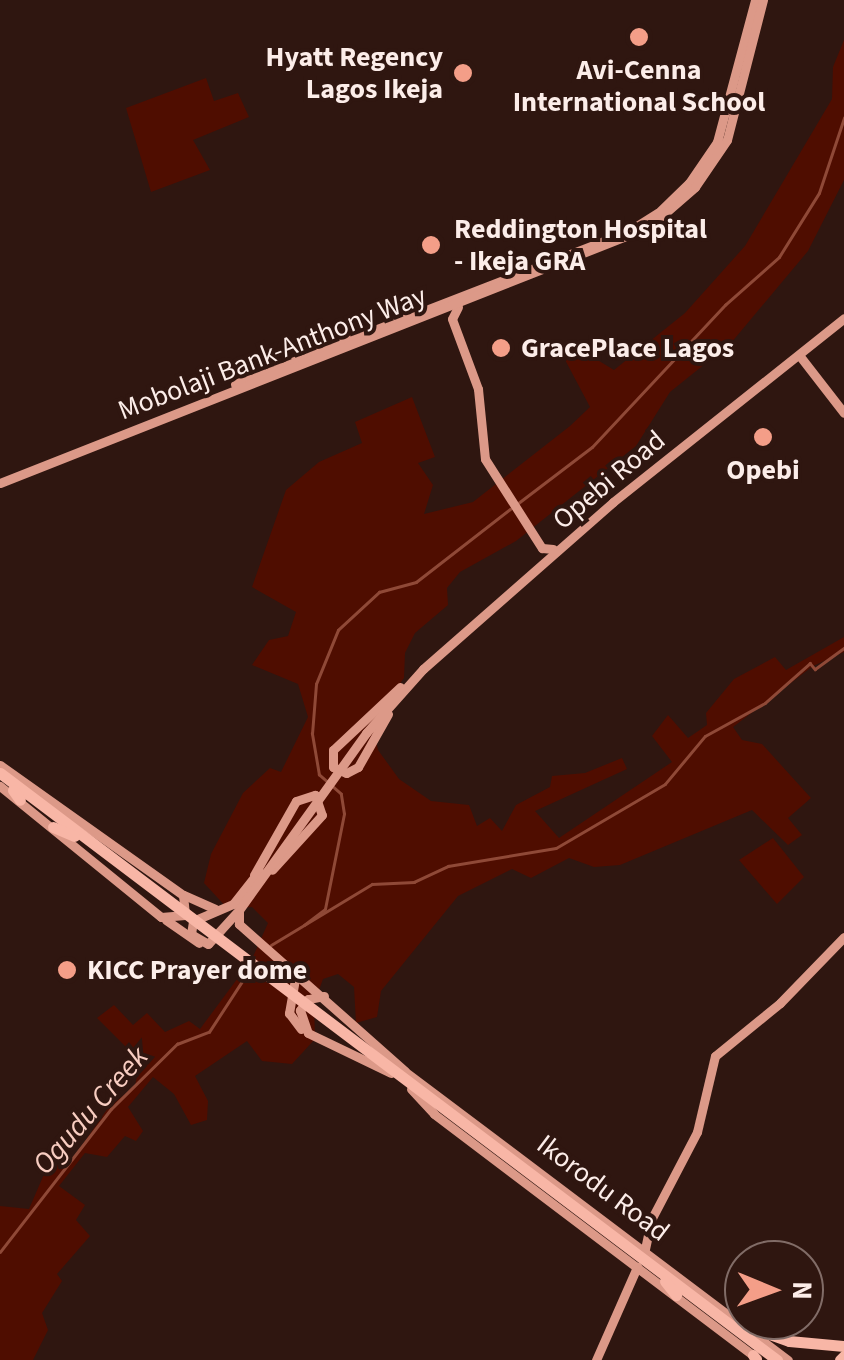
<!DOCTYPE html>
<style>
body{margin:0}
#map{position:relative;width:844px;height:1360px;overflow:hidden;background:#2f1610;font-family:"Source Sans 3",sans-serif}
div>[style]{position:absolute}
.green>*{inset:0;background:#4f0d00}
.stream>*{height:2.5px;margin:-1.25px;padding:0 1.25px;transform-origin:1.25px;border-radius:1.25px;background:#8f4937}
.major>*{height:9px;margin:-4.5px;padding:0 4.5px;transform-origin:4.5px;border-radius:4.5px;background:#dc9988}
.highway>*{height:11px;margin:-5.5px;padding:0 5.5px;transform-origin:5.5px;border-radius:5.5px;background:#f8b6a6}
.dots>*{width:28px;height:28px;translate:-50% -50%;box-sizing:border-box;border:5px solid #2f1610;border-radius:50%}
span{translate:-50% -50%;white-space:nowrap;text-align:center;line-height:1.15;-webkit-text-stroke:8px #2f1610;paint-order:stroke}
.poi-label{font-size:28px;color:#fcede9;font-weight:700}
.right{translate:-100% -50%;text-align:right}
.left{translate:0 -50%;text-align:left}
.street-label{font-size:28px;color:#fcede9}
.water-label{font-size:30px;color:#f8cdc1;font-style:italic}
.north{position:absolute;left:724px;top:1240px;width:100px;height:100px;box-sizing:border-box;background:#2f1610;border:2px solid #816c67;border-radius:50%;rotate:91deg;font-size:28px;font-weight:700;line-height:40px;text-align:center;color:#fcede9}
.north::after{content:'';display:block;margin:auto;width:35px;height:45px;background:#f49e88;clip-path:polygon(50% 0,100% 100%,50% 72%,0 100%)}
</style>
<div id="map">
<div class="green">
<div style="clip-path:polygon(844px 40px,844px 180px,808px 251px,731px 343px,670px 392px,636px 446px,516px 541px,460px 572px,447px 588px,448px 605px,415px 633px,405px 653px,404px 678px,372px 722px,378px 750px,399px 779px,431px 801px,469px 805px,477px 826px,490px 818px,502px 831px,516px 805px,550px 787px,552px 776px,585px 773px,622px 758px,627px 769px,535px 811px,559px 838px,672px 762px,652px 736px,668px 715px,688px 738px,707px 725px,706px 713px,734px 679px,775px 657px,786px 670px,844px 637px,844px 652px,813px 666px,733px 727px,742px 740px,762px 744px,811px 798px,788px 818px,802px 835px,788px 845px,752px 810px,620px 865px,594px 867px,569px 858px,531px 878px,512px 869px,458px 896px,381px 991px,377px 1017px,356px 1023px,354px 987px,338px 974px,323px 979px,314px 1004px,315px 1039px,292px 1064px,262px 1061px,247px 1041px,195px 1076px,208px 1101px,207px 1120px,191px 1125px,174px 1094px,153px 1077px,128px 1107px,143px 1131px,136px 1141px,125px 1136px,107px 1157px,85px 1153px,59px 1186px,85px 1205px,76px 1220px,90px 1236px,57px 1274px,62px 1281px,42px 1313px,48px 1330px,33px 1360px,0 1360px,0 1206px,29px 1209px,48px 1165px,69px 1164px,108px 1108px,135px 1086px,140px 1061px,97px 1018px,114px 1005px,133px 1025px,147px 1013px,165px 1032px,189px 1021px,200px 1029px,252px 959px,268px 923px,252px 907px,228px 909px,204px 883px,211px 854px,243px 793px,270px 768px,281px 772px,308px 717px,298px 684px,252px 665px,269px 640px,288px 636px,296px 612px,252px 587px,286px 490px,319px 462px,362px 443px,355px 422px,412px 397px,435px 457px,418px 463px,433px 485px,424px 514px,473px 502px,570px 426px,590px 407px,563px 356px,576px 347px,614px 370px,685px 313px,745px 246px,832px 99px,833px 67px)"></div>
<div style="clip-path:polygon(206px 78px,214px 101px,238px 93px,249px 117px,193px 140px,210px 170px,151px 192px,126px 108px)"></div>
<div style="clip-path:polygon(773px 838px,804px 877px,777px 904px,739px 860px)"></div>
</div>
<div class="stream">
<div style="left:517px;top:504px;width:94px;rotate:-37.2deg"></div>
<div style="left:592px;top:447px;width:195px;rotate:-46.9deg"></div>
<div style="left:725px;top:305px;width:72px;rotate:-41.6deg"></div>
<div style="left:779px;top:257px;width:75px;rotate:-58deg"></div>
<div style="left:819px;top:193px;width:79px;rotate:-71.6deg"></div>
<div style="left:304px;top:925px;width:26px;rotate:-37deg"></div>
<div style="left:325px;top:909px;width:97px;rotate:-78.7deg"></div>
<div style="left:344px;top:814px;width:20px;rotate:-99deg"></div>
<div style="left:341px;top:794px;width:29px;rotate:-139deg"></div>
<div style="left:319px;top:775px;width:42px;rotate:-99.7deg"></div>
<div style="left:312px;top:734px;width:50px;rotate:-85.4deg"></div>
<div style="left:316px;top:684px;width:58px;rotate:-67.8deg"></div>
<div style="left:338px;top:630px;width:56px;rotate:-42.8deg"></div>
<div style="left:379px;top:592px;width:38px;rotate:-15deg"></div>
<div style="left:416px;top:582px;width:119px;rotate:-37.8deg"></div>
<div style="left:271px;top:945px;width:118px;rotate:-31.1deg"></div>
<div style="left:372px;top:884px;width:42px;rotate:-2.7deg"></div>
<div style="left:414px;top:882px;width:38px;rotate:-25deg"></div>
<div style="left:448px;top:866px;width:109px;rotate:-9.5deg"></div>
<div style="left:556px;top:848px;width:126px;rotate:-30.4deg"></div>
<div style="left:665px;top:784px;width:62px;rotate:-50.2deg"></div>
<div style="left:705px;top:736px;width:68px;rotate:-28.8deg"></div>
<div style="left:765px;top:703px;width:60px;rotate:-41.6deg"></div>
<div style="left:810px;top:663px;width:8px;rotate:50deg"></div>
<div style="left:815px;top:669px;width:36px;rotate:-36deg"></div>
<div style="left:0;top:1252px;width:181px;rotate:-52.2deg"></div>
<div style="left:111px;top:1109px;width:93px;rotate:-44.6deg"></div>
<div style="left:177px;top:1044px;width:34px;rotate:-21deg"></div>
<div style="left:209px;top:1032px;width:75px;rotate:-56.9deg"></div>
</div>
<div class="major">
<div style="left:458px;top:307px;width:13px;rotate:117deg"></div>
<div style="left:452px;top:319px;width:75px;rotate:69.6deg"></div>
<div style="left:478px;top:389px;width:70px;rotate:84.3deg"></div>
<div style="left:485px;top:459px;width:106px;rotate:57.4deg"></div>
<div style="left:542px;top:548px;width:11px;rotate:5deg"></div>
<div style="left:799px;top:355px;width:73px;rotate:52.2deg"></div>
<div style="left:235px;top:384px;width:420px;rotate:-21.2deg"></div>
<div style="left:627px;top:232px;width:36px;rotate:-32deg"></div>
<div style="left:658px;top:213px;width:43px;rotate:-44.1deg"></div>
<div style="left:689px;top:183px;width:50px;rotate:-55.7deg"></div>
<div style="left:717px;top:142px;width:147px;rotate:-75deg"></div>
<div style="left:0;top:483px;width:698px;rotate:-21.53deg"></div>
<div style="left:649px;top:227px;width:61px;rotate:-41deg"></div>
<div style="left:695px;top:187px;width:57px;rotate:-55.8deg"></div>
<div style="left:727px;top:140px;width:145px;rotate:-75.6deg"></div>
<div style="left:388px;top:714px;width:61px;rotate:119.5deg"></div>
<div style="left:358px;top:767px;width:13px;rotate:153deg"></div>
<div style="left:346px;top:773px;width:14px;rotate:-155deg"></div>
<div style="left:333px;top:767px;width:17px;rotate:-90deg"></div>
<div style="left:333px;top:750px;width:92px;rotate:-43.2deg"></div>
<div style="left:0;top:765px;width:224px;rotate:35.4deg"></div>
<div style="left:183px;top:895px;width:20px;rotate:84deg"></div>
<div style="left:185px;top:915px;width:24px;rotate:175deg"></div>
<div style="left:161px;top:917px;width:208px;rotate:-140.9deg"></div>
<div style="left:254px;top:875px;width:85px;rotate:-60.4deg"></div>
<div style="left:296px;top:801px;width:20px;rotate:-18deg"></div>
<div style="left:315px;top:795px;width:21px;rotate:71deg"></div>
<div style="left:322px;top:815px;width:74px;rotate:132.3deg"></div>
<div style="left:184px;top:895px;width:34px;rotate:24deg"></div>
<div style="left:237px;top:912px;width:43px;rotate:132.2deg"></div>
<div style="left:208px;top:944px;width:20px;rotate:-150deg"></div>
<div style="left:191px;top:934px;width:13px;rotate:-81deg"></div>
<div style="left:193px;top:921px;width:43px;rotate:-23deg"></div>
<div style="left:233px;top:904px;width:42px;rotate:-51.8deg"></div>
<div style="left:166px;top:920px;width:40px;rotate:34.9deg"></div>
<div style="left:282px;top:966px;width:18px;rotate:45deg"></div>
<div style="left:295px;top:979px;width:35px;rotate:100deg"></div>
<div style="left:289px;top:1013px;width:20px;rotate:53deg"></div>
<div style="left:324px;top:996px;width:16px;rotate:169deg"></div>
<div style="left:308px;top:999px;width:14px;rotate:126deg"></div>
<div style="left:300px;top:1010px;width:24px;rotate:71deg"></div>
<div style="left:308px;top:1033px;width:92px;rotate:25.7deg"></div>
<div style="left:403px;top:1070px;width:482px;rotate:37deg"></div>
<div style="left:405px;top:1071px;width:222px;rotate:-138.5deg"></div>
<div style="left:239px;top:924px;width:14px;rotate:-90deg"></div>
<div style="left:239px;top:910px;width:218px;rotate:-54.3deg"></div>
<div style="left:366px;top:733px;width:86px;rotate:-48.3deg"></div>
<div style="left:423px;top:669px;width:253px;rotate:-41.3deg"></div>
<div style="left:613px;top:502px;width:295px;rotate:-38.5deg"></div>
<div style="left:411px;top:1089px;width:34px;rotate:47deg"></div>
<div style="left:434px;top:1114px;width:405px;rotate:37.1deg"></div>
<div style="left:645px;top:1249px;width:30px;rotate:-78deg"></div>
<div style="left:651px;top:1220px;width:99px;rotate:-62.4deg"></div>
<div style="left:697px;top:1132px;width:78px;rotate:-76.7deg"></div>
<div style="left:715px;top:1056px;width:84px;rotate:-39.2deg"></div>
<div style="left:780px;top:1003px;width:92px;rotate:-45.9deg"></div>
<div style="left:596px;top:1360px;width:102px;rotate:-66.2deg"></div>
</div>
<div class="highway">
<div style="left:0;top:773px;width:974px;rotate:37.07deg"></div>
<div style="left:13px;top:790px;width:12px;rotate:55deg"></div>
<div style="left:53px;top:827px;width:23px;rotate:23deg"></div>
<div style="left:665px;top:1281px;width:18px;rotate:52deg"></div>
<div style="left:744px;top:1325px;width:48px;rotate:19.6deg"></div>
<div style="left:789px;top:1341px;width:55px;rotate:5.2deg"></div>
<div style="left:753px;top:1355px;width:6px;rotate:59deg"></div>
<div style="left:840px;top:1360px;width:6px;rotate:-45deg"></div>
</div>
<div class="dots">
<div style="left:639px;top:37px;background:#f49e88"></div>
<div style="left:463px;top:73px;background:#f49e88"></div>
<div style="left:431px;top:245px;background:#f49e88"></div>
<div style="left:501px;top:348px;background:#f49e88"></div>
<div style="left:763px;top:437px;background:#f49e88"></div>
<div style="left:67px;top:970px;background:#f49e88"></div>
</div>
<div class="poi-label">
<span class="right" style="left:443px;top:73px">Hyatt Regency<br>Lagos Ikeja</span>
<span style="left:639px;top:86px">Avi-Cenna<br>International School</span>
<span class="left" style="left:454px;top:245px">Reddington Hospital<br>- Ikeja GRA</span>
<span class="left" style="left:521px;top:348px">GracePlace Lagos</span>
<span style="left:763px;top:470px">Opebi</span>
<span class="left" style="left:87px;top:970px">KICC Prayer dome</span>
</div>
<div class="street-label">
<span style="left:272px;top:353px;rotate:-21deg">Mobolaji Bank-Anthony Way</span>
<span style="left:609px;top:480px;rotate:-40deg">Opebi Road</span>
<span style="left:603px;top:1188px;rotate:37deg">Ikorodu Road</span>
</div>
<div class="water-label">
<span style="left:91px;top:1111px;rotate:-49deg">Ogudu Creek</span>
</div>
<div class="north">N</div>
</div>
